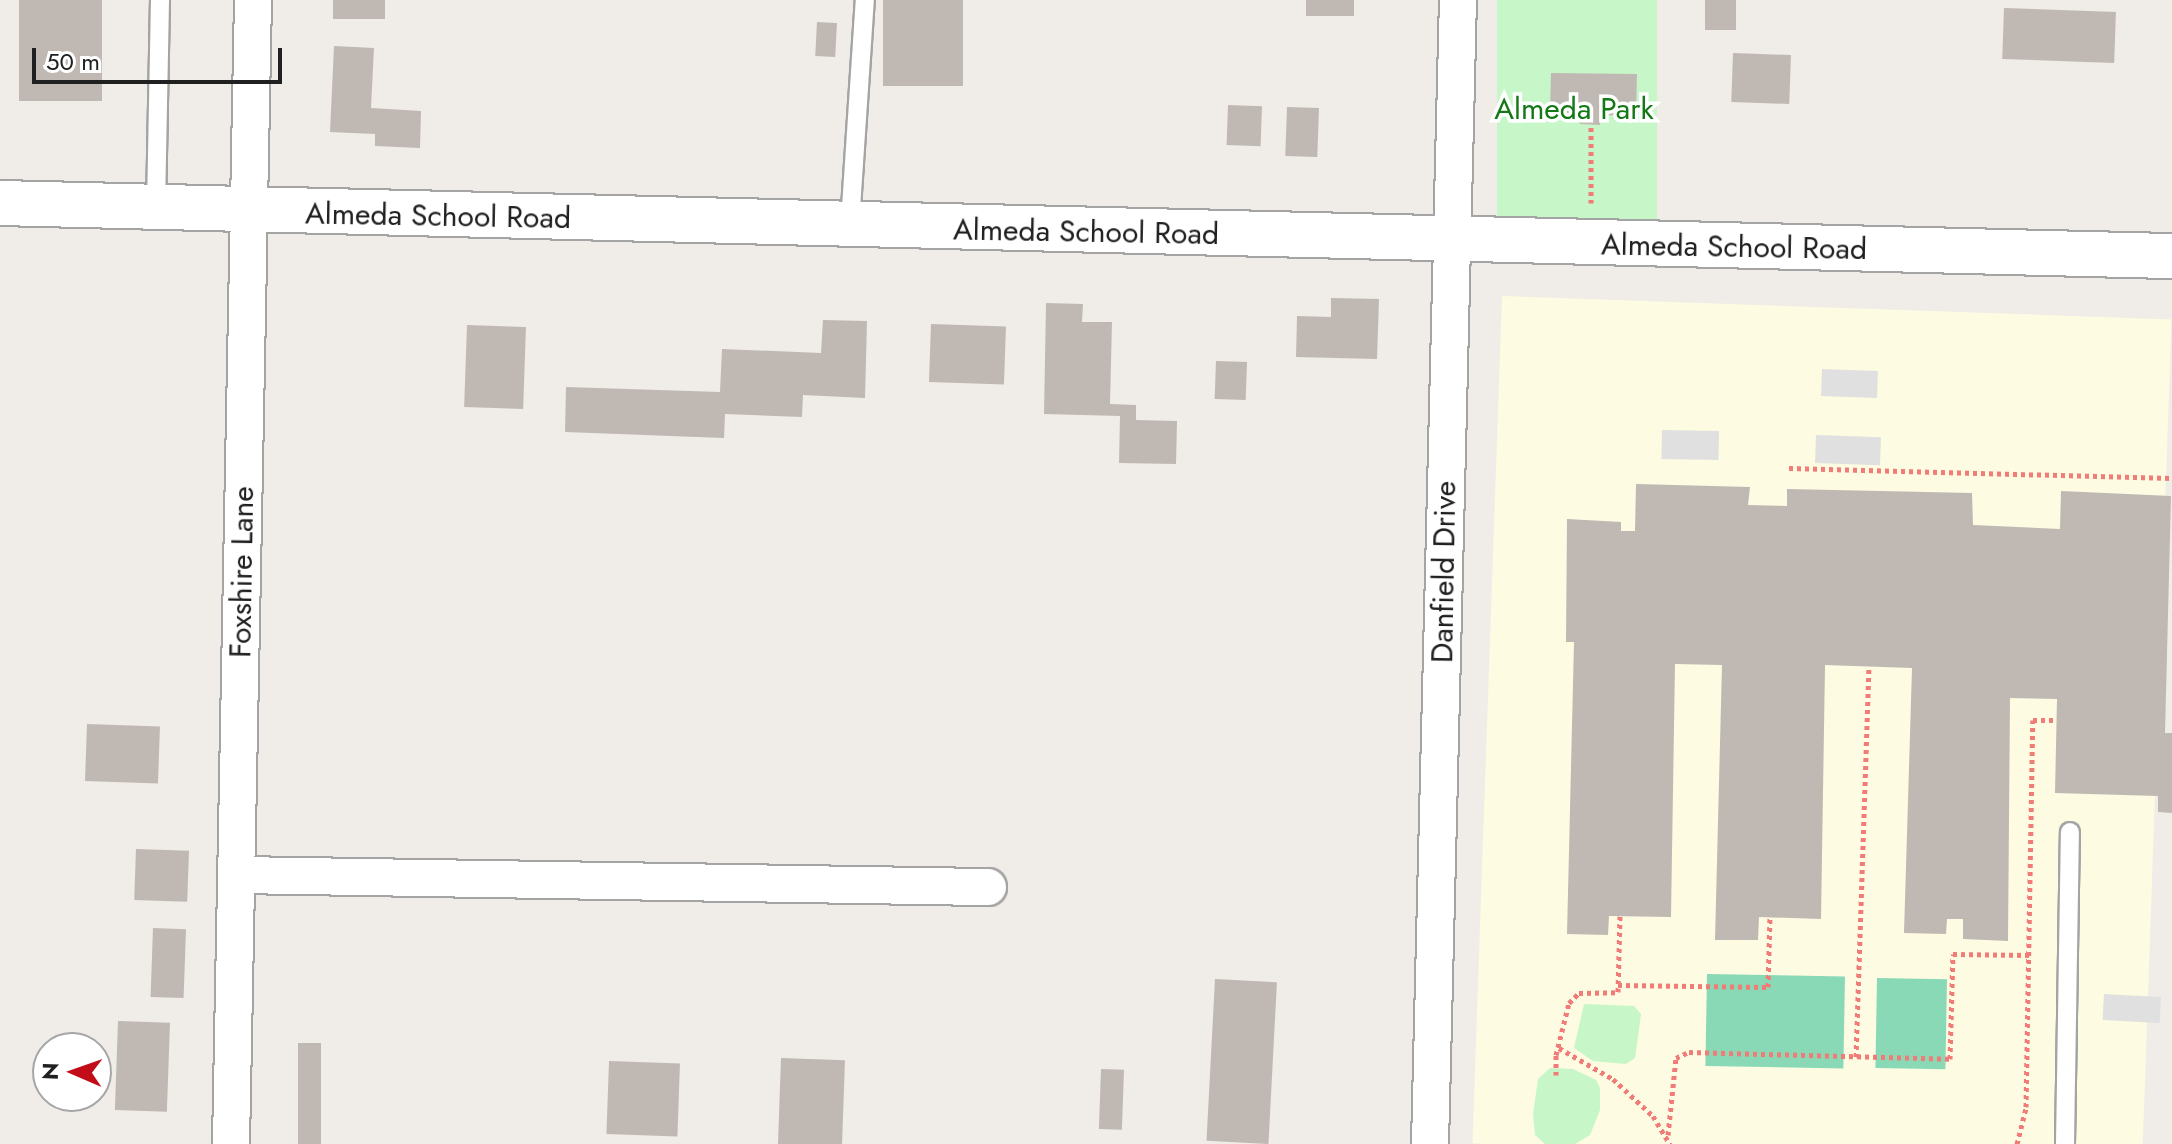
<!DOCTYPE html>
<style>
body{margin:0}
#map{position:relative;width:2172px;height:1144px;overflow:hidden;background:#f0ece7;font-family:Jost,sans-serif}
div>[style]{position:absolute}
.education>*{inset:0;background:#fdfbe2;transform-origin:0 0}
.park>*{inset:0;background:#c7f6c8;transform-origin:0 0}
.pitch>*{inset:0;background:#8ad9b6;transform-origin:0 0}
.parking>*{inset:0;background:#e0e0e0;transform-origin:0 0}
.building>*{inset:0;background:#c0b8b3;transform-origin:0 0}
.path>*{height:5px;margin-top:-2.5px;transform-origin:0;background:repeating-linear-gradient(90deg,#f17b76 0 4px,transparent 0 8px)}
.roads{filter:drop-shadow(2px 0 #a4a4a4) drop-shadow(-2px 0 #a4a4a4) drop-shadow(0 2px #a4a4a4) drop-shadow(0 -2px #a4a4a4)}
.service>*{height:18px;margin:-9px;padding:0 9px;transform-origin:9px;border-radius:9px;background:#fff}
.minor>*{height:36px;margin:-18px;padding:0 18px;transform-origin:18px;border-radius:18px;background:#fff}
.tertiary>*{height:44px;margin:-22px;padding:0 22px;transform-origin:22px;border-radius:22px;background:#fff}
span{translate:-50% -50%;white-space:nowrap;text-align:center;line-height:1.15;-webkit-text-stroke:7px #fff;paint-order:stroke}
.park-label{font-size:30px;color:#137815}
.street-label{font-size:30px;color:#202020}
.north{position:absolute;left:32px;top:1032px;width:80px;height:80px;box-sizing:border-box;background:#fff;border:2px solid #a6a6a6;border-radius:50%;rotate:272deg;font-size:22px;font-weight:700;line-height:32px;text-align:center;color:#202020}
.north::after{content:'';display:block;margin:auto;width:28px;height:36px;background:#c20d18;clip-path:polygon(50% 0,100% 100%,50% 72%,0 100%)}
.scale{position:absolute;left:32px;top:48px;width:250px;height:36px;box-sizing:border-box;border:4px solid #202020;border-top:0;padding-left:10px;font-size:24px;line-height:28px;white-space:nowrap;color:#202020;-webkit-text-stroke:6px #fff;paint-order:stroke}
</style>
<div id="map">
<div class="education">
<div style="left:1502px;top:296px;width:670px;height:848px;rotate:2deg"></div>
</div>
<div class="park">
<div style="left:1497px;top:0;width:160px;height:219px"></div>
<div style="clip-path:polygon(1584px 1004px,1634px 1006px,1641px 1014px,1635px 1058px,1626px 1064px,1593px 1061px,1574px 1048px)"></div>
<div style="clip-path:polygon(1550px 1068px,1573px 1069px,1596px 1080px,1600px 1088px,1600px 1110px,1590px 1135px,1575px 1144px,1545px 1144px,1535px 1135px,1533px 1114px,1538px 1079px)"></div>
</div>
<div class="pitch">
<div style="left:1707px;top:974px;width:138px;height:92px;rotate:1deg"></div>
<div style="left:1877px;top:978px;width:70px;height:90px;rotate:1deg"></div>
</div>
<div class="parking">
<div style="left:1822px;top:369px;width:56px;height:27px;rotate:2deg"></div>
<div style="left:1662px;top:430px;width:57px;height:29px;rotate:1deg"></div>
<div style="left:1816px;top:435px;width:65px;height:28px;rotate:2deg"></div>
<div style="left:2104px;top:994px;width:57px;height:26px;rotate:3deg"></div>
</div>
<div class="building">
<div style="left:19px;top:0;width:83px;height:101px"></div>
<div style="left:333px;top:0;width:52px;height:19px"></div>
<div style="left:883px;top:0;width:80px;height:86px"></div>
<div style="left:1306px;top:0;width:48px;height:16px"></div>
<div style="left:1705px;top:0;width:31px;height:30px"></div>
<div style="left:2004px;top:8px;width:112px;height:51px;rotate:2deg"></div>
<div style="left:817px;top:22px;width:20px;height:34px;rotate:3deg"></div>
<div style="clip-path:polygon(334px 46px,374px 48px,371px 108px,421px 111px,420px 148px,375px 146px,375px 134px,330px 132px)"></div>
<div style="left:1733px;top:53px;width:58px;height:49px;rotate:2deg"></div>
<div style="clip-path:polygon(1551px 73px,1637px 74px,1636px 116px,1600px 115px,1600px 125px,1580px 124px,1579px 114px,1550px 114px)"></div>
<div style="left:1228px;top:105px;width:34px;height:40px;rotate:2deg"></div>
<div style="left:1287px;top:107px;width:32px;height:49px;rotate:2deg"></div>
<div style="clip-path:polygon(1331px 298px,1379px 299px,1377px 359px,1296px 357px,1297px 316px,1331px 317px)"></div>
<div style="clip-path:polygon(1046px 303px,1083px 304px,1082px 322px,1112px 322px,1110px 404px,1136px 405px,1136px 420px,1177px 421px,1176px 464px,1119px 463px,1120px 416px,1044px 414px)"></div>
<div style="clip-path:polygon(823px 320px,867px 321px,865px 398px,803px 395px,802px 417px,725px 414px,724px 438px,565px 432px,566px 387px,720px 392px,722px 349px,821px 353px)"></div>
<div style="left:931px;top:324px;width:75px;height:58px;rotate:2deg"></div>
<div style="left:467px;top:325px;width:59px;height:82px;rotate:2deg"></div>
<div style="left:1216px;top:361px;width:31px;height:38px;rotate:2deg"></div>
<div style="clip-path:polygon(1636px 484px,1750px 487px,1748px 505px,1787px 506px,1787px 489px,1972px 493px,1973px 525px,2060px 529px,2061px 491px,2171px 496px,2165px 733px,2172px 733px,2172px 813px,2158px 812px,2158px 796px,2055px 793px,2057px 699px,2010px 698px,2008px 941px,1963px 939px,1963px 919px,1947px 919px,1946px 934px,1904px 933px,1912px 668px,1825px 665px,1821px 919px,1759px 917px,1758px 940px,1715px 940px,1722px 665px,1675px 664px,1671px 917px,1609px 916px,1608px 935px,1567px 934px,1574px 642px,1566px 642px,1567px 519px,1621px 522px,1621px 531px,1635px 531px)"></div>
<div style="left:87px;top:724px;width:73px;height:57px;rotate:2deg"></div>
<div style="left:136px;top:849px;width:53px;height:51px;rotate:2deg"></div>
<div style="left:153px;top:928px;width:33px;height:69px;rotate:2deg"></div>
<div style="left:1215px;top:979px;width:62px;height:162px;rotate:3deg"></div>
<div style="left:118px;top:1021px;width:52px;height:89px;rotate:2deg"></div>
<div style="left:298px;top:1043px;width:23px;height:101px"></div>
<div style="left:781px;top:1058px;width:64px;height:86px;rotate:2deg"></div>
<div style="left:609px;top:1061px;width:71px;height:73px;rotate:2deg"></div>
<div style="left:1101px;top:1069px;width:23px;height:60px;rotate:2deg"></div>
</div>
<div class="path">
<div style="left:1591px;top:203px;width:79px;rotate:-90deg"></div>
<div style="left:1789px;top:468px;width:383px;rotate:1.5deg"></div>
<div style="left:1618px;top:985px;width:150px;rotate:0.8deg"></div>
<div style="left:1768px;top:987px;width:70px;rotate:-88.4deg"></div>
<div style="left:1559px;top:1048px;width:62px;rotate:29.9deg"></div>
<div style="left:1613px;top:1079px;width:54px;rotate:42.8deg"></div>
<div style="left:1653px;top:1116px;width:33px;rotate:59deg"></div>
<div style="left:1856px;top:1057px;width:390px;rotate:-88.1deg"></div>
<div style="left:1556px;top:1075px;width:20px;rotate:-90deg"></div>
<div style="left:1556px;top:1055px;width:54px;rotate:-76deg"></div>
<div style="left:1569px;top:1003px;width:14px;rotate:-45deg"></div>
<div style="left:1579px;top:993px;width:39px;rotate:-1deg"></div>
<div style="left:1618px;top:992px;width:76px;rotate:-88.5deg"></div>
<div style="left:1668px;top:1135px;width:77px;rotate:-84.1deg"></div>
<div style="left:1676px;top:1058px;width:14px;rotate:-25deg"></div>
<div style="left:1689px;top:1052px;width:261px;rotate:1.5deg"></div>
<div style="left:1950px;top:1059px;width:105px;rotate:-88.4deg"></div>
<div style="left:1953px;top:954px;width:76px;rotate:0.8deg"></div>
<div style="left:2017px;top:1144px;width:38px;rotate:-76deg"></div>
<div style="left:2026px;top:1107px;width:387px;rotate:-89deg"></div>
<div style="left:2033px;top:720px;width:22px"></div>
</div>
<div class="roads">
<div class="service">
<div style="left:156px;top:208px;width:208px;rotate:-88.9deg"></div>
<div style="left:850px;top:223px;width:224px;rotate:-86.2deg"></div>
<div style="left:2065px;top:1144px;width:312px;rotate:-89.1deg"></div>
</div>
<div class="minor">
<div style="left:237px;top:875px;width:751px;rotate:0.92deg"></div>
<div style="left:231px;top:1144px;width:1144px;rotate:-88.9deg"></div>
<div style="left:1430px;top:1144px;width:1144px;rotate:-88.6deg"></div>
</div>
<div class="tertiary">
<div style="left:0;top:203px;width:2173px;rotate:1.4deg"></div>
</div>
</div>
<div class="park-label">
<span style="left:1574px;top:109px">Almeda Park</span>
</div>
<div class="street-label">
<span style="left:438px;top:216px;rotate:1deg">Almeda School Road</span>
<span style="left:1086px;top:232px;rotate:1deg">Almeda School Road</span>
<span style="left:1734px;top:247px;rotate:1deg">Almeda School Road</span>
<span style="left:242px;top:572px;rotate:-89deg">Foxshire Lane</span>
<span style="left:1444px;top:572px;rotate:-89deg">Danfield Drive</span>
</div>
<div class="north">N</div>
<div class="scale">50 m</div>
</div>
